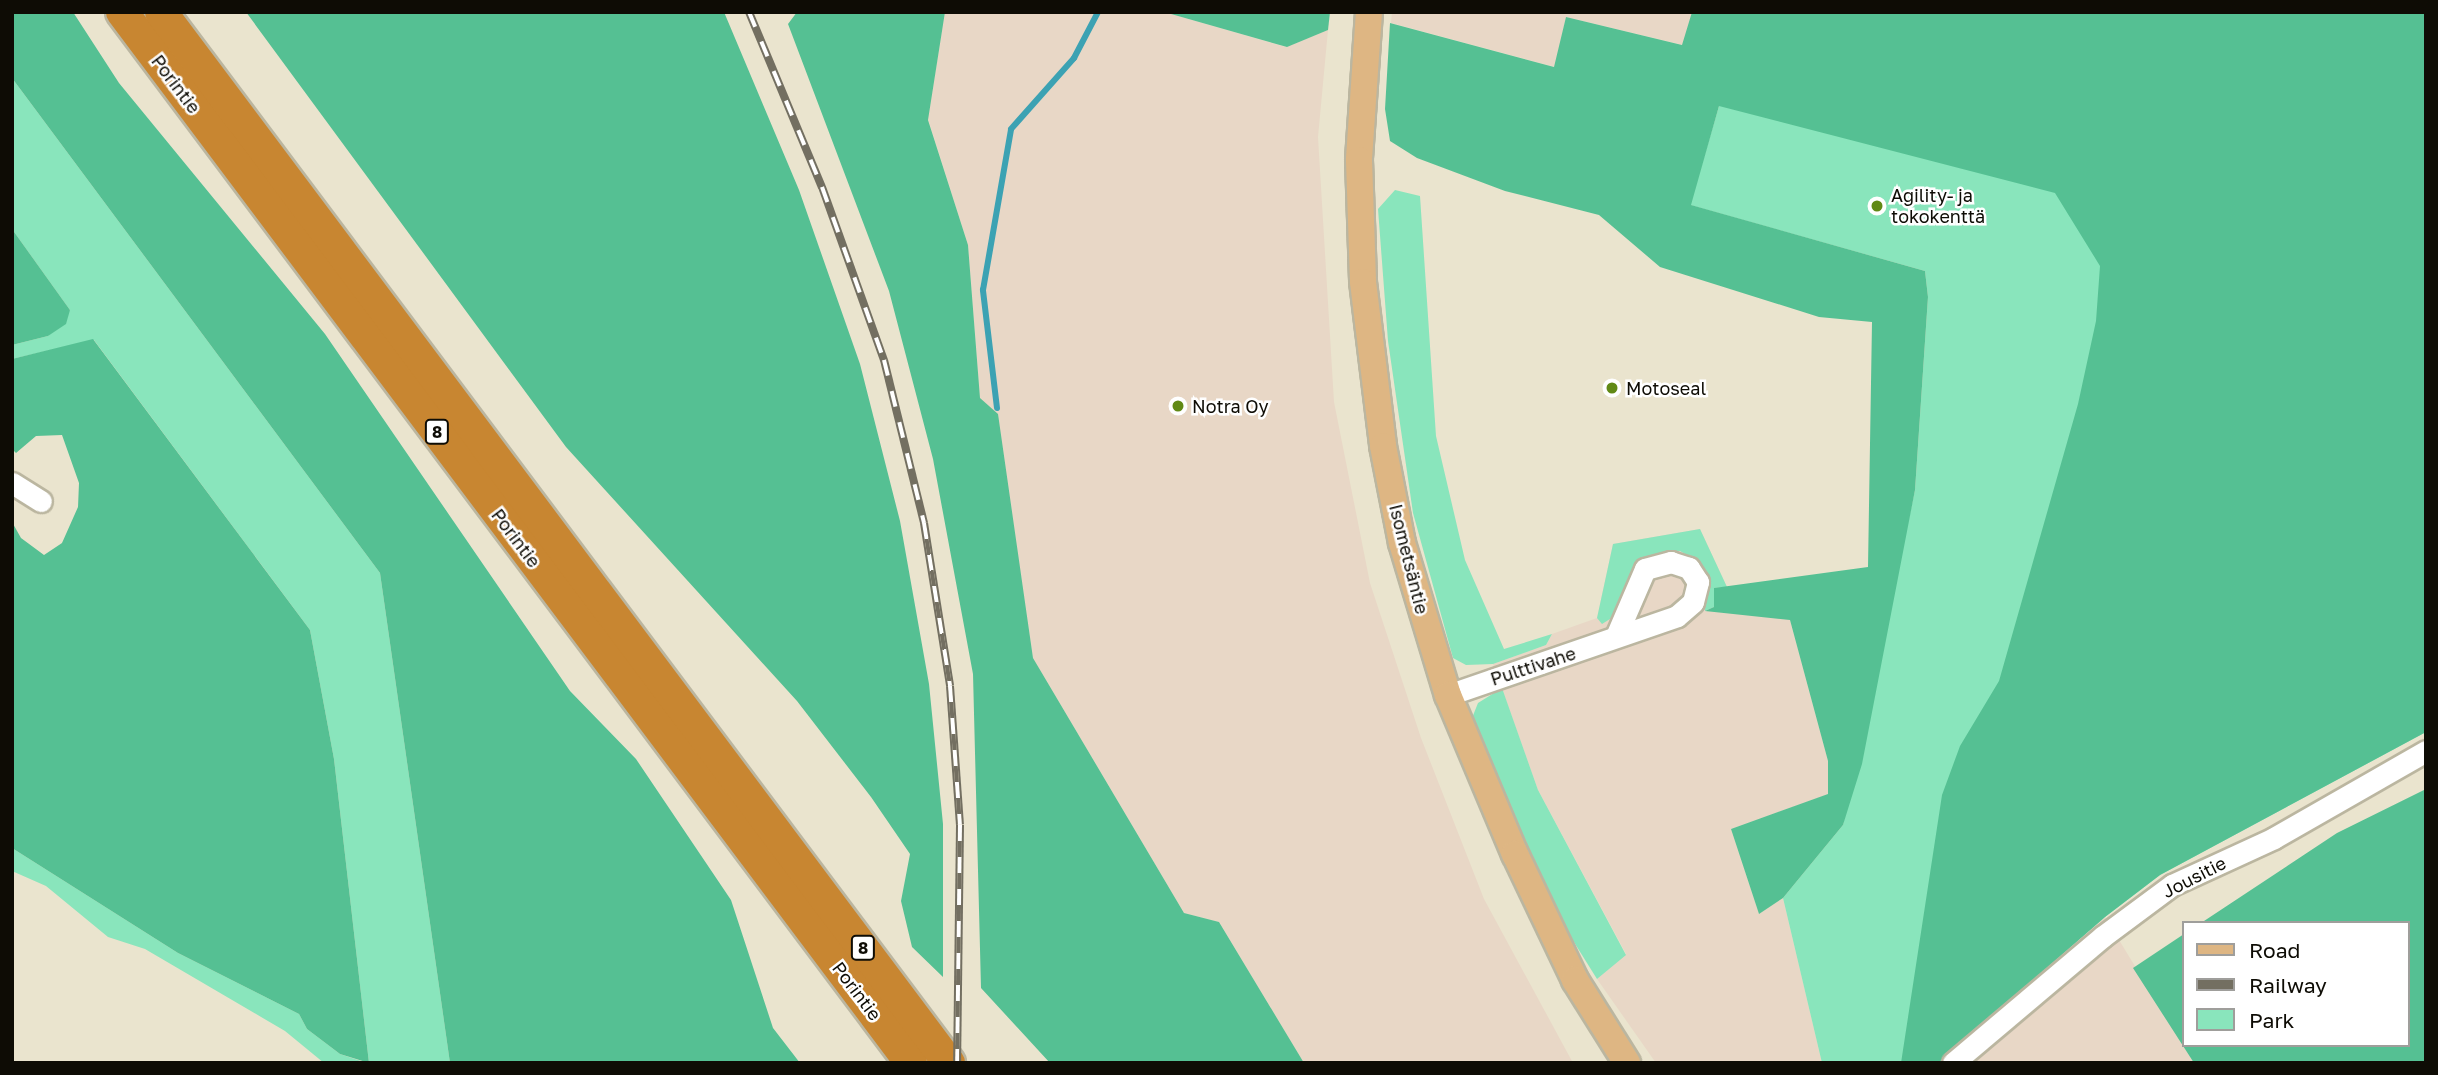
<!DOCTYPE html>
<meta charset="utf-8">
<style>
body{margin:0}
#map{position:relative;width:2438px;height:1075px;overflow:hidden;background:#eae4ce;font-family:"Golos Text",sans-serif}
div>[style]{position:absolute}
.industrial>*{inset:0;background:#e8d7c6}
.green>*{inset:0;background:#89e5bc}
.forest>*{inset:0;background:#55c093}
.stream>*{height:6px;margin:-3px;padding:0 3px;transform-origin:3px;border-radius:3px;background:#3ca2b3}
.roads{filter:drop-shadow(2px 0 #bbb6a0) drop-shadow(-2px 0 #bbb6a0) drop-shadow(0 2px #bbb6a0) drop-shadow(0 -2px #bbb6a0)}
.minor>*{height:21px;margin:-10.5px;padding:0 10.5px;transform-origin:10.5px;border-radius:10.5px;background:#fff}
.major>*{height:26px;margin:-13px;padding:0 13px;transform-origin:13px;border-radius:13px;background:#deb683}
.highway>*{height:32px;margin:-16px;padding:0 16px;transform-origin:16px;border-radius:16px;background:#c88631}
.rail>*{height:8px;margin-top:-4px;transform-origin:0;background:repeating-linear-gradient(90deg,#fff 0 16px,#736f61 0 32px);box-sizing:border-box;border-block:2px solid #736f61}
.dots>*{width:19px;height:19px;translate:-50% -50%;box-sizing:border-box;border:4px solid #fff;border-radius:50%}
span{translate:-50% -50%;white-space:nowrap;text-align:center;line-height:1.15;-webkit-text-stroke:5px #fff;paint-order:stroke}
.shield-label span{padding:2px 5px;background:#fff;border:2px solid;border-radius:5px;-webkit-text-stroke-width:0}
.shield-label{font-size:16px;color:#0e0c05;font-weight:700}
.street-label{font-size:18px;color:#0e0c05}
.poi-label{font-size:18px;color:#0e0c05}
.left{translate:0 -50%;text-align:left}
.frame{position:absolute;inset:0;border:14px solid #0e0c05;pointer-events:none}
.legend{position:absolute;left:2182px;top:921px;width:228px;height:126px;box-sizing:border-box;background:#fff;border:2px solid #9f9e9b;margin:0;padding:9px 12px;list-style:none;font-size:21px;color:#0e0c05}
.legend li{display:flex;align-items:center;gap:14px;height:35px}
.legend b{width:35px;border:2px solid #9f9e9b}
</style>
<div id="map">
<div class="industrial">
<div style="clip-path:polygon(945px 12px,1164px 12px,1286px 47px,1328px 30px,1318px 137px,1334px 402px,1370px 583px,1421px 738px,1484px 899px,1573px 1063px,1304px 1063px,1219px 922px,1184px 913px,1033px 658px,1021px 575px,980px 398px,968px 245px,928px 119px)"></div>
<div style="clip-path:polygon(1392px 12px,1692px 12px,1683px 45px,1566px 17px,1555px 67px,1391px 23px)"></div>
<div style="clip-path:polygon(1700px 529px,1727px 587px,1790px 620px,1828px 761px,1829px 794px,1731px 829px,1759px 914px,1783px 898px,1822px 1063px,1656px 1063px,1597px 979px,1626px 954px,1538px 790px,1493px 664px,1546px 645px,1552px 634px,1597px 618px,1613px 544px)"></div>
<div style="clip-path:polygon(2105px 917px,2194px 1063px,1938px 1063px)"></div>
</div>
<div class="green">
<div style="clip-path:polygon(2250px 12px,2426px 732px,2160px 875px,2105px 917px,1938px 1063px,1822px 1063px,1783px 898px,1843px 825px,1915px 490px,1928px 297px,1925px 271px,1690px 205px,1719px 106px)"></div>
<div style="clip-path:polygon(12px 78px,380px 573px,450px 1063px,369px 1063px,334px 759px,310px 630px,94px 340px,12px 359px,12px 345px,48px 336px,70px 310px,12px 229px)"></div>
<div style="clip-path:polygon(1395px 190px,1420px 196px,1436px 436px,1465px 560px,1504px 649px,1552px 634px,1546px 645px,1493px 664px,1466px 665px,1453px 658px,1413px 513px,1388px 341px,1378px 209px)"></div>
<div style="clip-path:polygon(1700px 529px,1727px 587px,1714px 588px,1714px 607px,1705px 611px,1701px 575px,1692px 558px,1680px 551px,1658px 554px,1643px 563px,1610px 619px,1602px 624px,1597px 618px,1613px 544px)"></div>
<div style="clip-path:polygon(1502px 688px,1538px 790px,1626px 955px,1597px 979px,1562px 923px,1523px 843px,1472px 718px,1478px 703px)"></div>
<div style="clip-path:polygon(12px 848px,178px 953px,299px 1014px,307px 1029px,340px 1054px,367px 1063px,324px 1063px,285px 1031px,145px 949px,108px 937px,46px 886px,12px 871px)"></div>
</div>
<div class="forest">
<div style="clip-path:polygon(12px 12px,73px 12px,119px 83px,325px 334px,570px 691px,636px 759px,731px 900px,773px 1028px,800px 1063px,450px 1063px,380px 573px,12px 78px)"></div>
<div style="clip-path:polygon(246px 12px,724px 12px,799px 190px,860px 364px,900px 521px,929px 684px,943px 824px,943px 977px,912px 947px,901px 901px,910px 854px,871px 797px,797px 701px,566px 447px)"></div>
<div style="clip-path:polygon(797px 12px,945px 12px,928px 120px,968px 245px,980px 398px,998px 414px,1033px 658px,1184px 913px,1219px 922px,1304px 1063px,1050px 1063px,981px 988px,973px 674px,933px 459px,889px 291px,788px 24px)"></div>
<div style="clip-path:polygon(1164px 12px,1330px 12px,1328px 30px,1287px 47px)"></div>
<div style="clip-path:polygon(1692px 12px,2426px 12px,2426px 732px,2160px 875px,2105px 917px,1938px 1063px,1901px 1063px,1942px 795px,1960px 746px,1999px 681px,2078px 404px,2096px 321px,2100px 266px,2055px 193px,1719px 106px,1691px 205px,1925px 271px,1928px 297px,1915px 490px,1862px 764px,1843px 825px,1783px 898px,1759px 914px,1731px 829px,1828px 794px,1828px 761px,1790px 620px,1705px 611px,1714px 607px,1714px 588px,1868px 567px,1872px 322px,1819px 317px,1660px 267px,1599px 215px,1505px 191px,1417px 158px,1390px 141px,1385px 109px,1390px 23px,1554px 67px,1566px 17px,1682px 45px)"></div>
<div style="clip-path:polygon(12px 229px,70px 310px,66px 324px,48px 336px,12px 345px)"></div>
<div style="clip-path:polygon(93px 339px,310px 630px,334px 759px,369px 1063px,340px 1054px,307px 1029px,299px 1014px,178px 953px,12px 848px,12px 522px,21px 538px,44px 555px,62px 543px,78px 507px,79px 483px,62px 435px,36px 436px,16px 453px,12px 449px,12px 359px)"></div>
<div style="clip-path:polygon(2426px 789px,2426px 1063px,2194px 1063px,2133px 968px,2184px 934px,2184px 1045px,2408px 1045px,2408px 923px,2201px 923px,2337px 833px)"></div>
</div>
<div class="stream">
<div style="left:997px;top:408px;width:119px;rotate:-96.8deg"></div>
<div style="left:983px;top:290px;width:163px;rotate:-80.1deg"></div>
<div style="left:1011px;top:129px;width:95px;rotate:-48.4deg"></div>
<div style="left:1074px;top:58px;width:52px;rotate:-62.4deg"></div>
</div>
<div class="roads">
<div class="minor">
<div style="left:12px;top:483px;width:34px;rotate:32deg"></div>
<div style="left:1448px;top:695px;width:242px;rotate:-19deg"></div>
<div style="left:1677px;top:616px;width:21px;rotate:-41deg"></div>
<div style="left:1693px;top:602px;width:21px;rotate:-76deg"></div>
<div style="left:1698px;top:582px;width:17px;rotate:-123deg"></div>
<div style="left:1689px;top:568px;width:19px;rotate:-162deg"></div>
<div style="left:1671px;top:562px;width:27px;rotate:165deg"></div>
<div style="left:1645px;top:569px;width:71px;rotate:113.3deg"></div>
<div style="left:1953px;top:1063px;width:195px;rotate:-40.2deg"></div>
<div style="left:2102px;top:937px;width:87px;rotate:-36.6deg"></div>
<div style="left:2172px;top:885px;width:112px;rotate:-24.7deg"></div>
<div style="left:2274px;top:838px;width:175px;rotate:-29.8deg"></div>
</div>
<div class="major">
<div style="left:1369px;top:12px;width:148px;rotate:93.9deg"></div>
<div style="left:1359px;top:160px;width:122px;rotate:88.1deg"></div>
<div style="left:1363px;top:282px;width:165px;rotate:83deg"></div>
<div style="left:1383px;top:446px;width:99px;rotate:78.9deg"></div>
<div style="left:1402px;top:543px;width:159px;rotate:73.2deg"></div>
<div style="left:1448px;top:695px;width:173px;rotate:67.2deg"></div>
<div style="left:1515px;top:854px;width:140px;rotate:64.5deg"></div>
<div style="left:1575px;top:980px;width:98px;rotate:57.9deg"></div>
</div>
<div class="highway">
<div style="left:122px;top:12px;width:1314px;rotate:53.1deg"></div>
<div style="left:161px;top:12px;width:1314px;rotate:53.14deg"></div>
</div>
</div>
<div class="rail">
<div style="left:749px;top:12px;width:190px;rotate:67.4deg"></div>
<div style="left:822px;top:187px;width:184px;rotate:70.3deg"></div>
<div style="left:884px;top:360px;width:168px;rotate:76.2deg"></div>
<div style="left:924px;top:523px;width:165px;rotate:80.9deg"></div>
<div style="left:950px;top:686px;width:139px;rotate:85.9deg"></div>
<div style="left:960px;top:825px;width:238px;rotate:90.7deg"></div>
</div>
<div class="dots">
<div style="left:1877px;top:206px;background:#618915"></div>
<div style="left:1612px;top:388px;background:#618915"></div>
<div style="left:1178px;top:406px;background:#618915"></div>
</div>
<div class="shield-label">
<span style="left:437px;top:432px">8</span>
<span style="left:863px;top:948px">8</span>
</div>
<div class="street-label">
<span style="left:176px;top:84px;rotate:53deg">Porintie</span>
<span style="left:516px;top:538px;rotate:53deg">Porintie</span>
<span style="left:1409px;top:559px;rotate:76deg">Isometsäntie</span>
<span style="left:1533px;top:666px;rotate:-18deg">Pulttivahe</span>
<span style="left:2194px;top:877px;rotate:-27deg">Jousitie</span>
<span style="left:857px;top:991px;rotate:53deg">Porintie</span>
</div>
<div class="poi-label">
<span class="left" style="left:1891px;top:206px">Agility- ja<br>tokokenttä</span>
<span class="left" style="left:1626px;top:388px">Motoseal</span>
<span class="left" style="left:1192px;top:406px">Notra Oy</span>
</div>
<div class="frame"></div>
<ul class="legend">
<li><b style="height:9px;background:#deb683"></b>Road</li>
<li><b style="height:9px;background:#736f61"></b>Railway</li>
<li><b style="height:19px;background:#89e5bc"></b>Park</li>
</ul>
</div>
